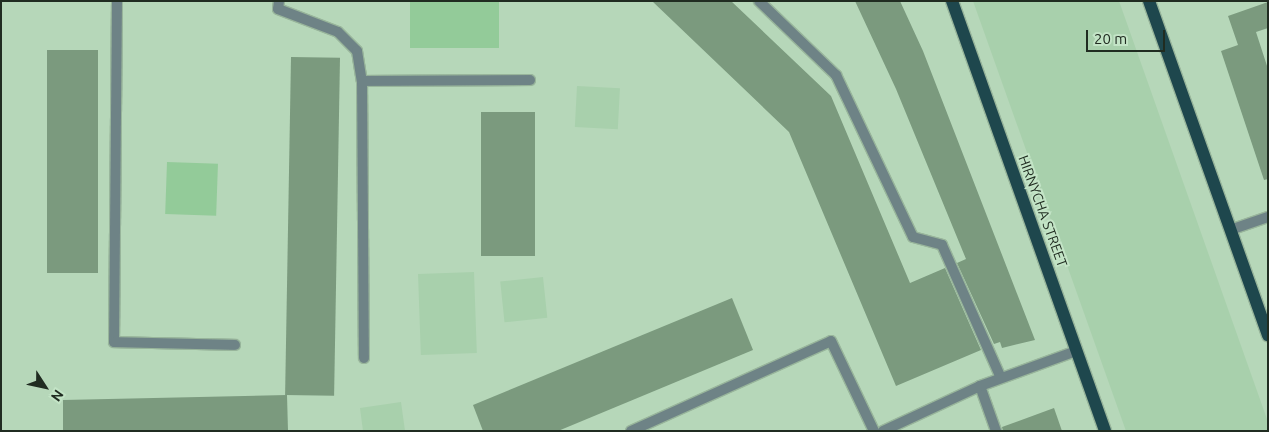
<!DOCTYPE html>
<style>
body{margin:0}
#map{position:relative;width:1269px;height:432px;overflow:hidden;background:#b6d7b9;font-family:Ubuntu,sans-serif}
div>[style]{position:absolute}
.built>*{inset:0;background:#a8d0ac;transform-origin:0 0}
.green>*{inset:0;background:#93cb99;transform-origin:0 0}
.building>*{inset:0;background:#7b9a7e;transform-origin:0 0}
.roads{filter:drop-shadow(1px 0 #98b59b) drop-shadow(-1px 0 #98b59b) drop-shadow(0 1px #98b59b) drop-shadow(0 -1px #98b59b)}
.lane>*{height:10px;margin:-5px;padding:0 5px;transform-origin:5px;border-radius:5px;background:#6e8386}
.street>*{height:10px;margin:-5px;padding:0 5px;transform-origin:5px;border-radius:5px;background:#6e8386}
.primary>*{height:12px;margin:-6px;padding:0 6px;transform-origin:6px;border-radius:6px;background:#1e474d}
span{translate:-50% -50%;white-space:nowrap;text-align:center;line-height:1.15;-webkit-text-stroke:4px #c3e4c6;paint-order:stroke}
.street-label{font-size:14px;color:#202c21}
.frame{position:absolute;inset:0;border:2px solid #202c21;pointer-events:none}
.north{position:absolute;left:20px;top:362px;width:50px;height:50px;-webkit-text-stroke:4px #c3e4c6;paint-order:stroke;rotate:125deg;font-size:14px;font-weight:700;line-height:20px;text-align:center;color:#202c21}
.north::after{content:'';display:block;margin:auto;width:18px;height:22px;background:#202c21;clip-path:polygon(50% 0,100% 100%,50% 72%,0 100%)}
.scale{position:absolute;left:1086px;top:30px;width:79px;height:22px;box-sizing:border-box;border:2px solid #202c21;border-top:0;padding-left:6px;font-size:15px;line-height:18px;white-space:nowrap;color:#202c21;-webkit-text-stroke:4px #c3e4c6;paint-order:stroke}
</style>
<div id="map">
<div class="built">
<div style="clip-path:polygon(973px 1px,1119px 1px,1268px 422px,1268px 431px,1126px 431px)"></div>
<div style="left:577px;top:86px;width:43px;height:41px;rotate:3deg"></div>
<div style="left:474px;top:272px;width:81px;height:56px;rotate:88deg"></div>
<div style="left:543px;top:277px;width:41px;height:43px;rotate:84deg"></div>
<div style="clip-path:polygon(401px 402px,405px 431px,363px 431px,360px 408px)"></div>
</div>
<div class="green">
<div style="left:410px;top:1px;width:89px;height:47px"></div>
<div style="left:167px;top:162px;width:51px;height:52px;rotate:2deg"></div>
</div>
<div class="building">
<div style="clip-path:polygon(652px 1px,731px 1px,831px 96px,910px 283px,945px 268px,981px 350px,896px 386px,789px 132px)"></div>
<div style="clip-path:polygon(855px 1px,900px 1px,923px 51px,1035px 340px,1002px 348px,1000px 342px,994px 344px,957px 263px,966px 259px,896px 89px)"></div>
<div style="clip-path:polygon(1268px 2px,1268px 28px,1256px 32px,1268px 69px,1268px 179px,1264px 180px,1221px 51px,1238px 45px,1228px 16px)"></div>
<div style="left:47px;top:50px;width:51px;height:223px"></div>
<div style="left:291px;top:57px;width:49px;height:338px;rotate:1deg"></div>
<div style="left:481px;top:112px;width:54px;height:144px"></div>
<div style="clip-path:polygon(732px 298px,753px 350px,558px 431px,483px 431px,473px 405px)"></div>
<div style="clip-path:polygon(287px 395px,288px 431px,63px 431px,63px 400px)"></div>
<div style="clip-path:polygon(1054px 408px,1062px 431px,1003px 431px,1002px 427px)"></div>
</div>
<div class="roads">
<div class="lane">
<div style="left:117px;top:1px;width:341px;rotate:90.5deg"></div>
<div style="left:114px;top:342px;width:121px;rotate:1.4deg"></div>
<div style="left:279px;top:1px;width:8px;rotate:97deg"></div>
<div style="left:278px;top:9px;width:64px;rotate:21deg"></div>
<div style="left:338px;top:32px;width:27px;rotate:45deg"></div>
<div style="left:357px;top:51px;width:30px;rotate:81deg"></div>
<div style="left:362px;top:81px;width:277px;rotate:89.6deg"></div>
<div style="left:759px;top:1px;width:107px;rotate:43.9deg"></div>
<div style="left:836px;top:75px;width:179px;rotate:64.6deg"></div>
<div style="left:913px;top:237px;width:30px;rotate:15deg"></div>
<div style="left:942px;top:245px;width:145px;rotate:66.1deg"></div>
<div style="left:362px;top:81px;width:168px;rotate:-0.3deg"></div>
<div style="left:980px;top:386px;width:48px;rotate:70.4deg"></div>
<div style="left:631px;top:431px;width:219px;rotate:-24.2deg"></div>
<div style="left:831px;top:341px;width:100px;rotate:64.5deg"></div>
<div style="left:883px;top:431px;width:107px;rotate:-24.9deg"></div>
<div style="left:980px;top:386px;width:102px;rotate:-20deg"></div>
</div>
<div class="street">
<div style="left:1230px;top:230px;width:40px;rotate:-18.9deg"></div>
</div>
<div class="primary">
<div style="left:952px;top:1px;width:456px;rotate:70.4deg"></div>
<div style="left:1149px;top:1px;width:355px;rotate:70.4deg"></div>
</div>
</div>
<div class="street-label">
<span style="left:1043px;top:211px;rotate:70deg">HIRNYCHA STREET</span>
</div>
<div class="frame"></div>
<div class="north">N</div>
<div class="scale">20 m</div>
</div>
